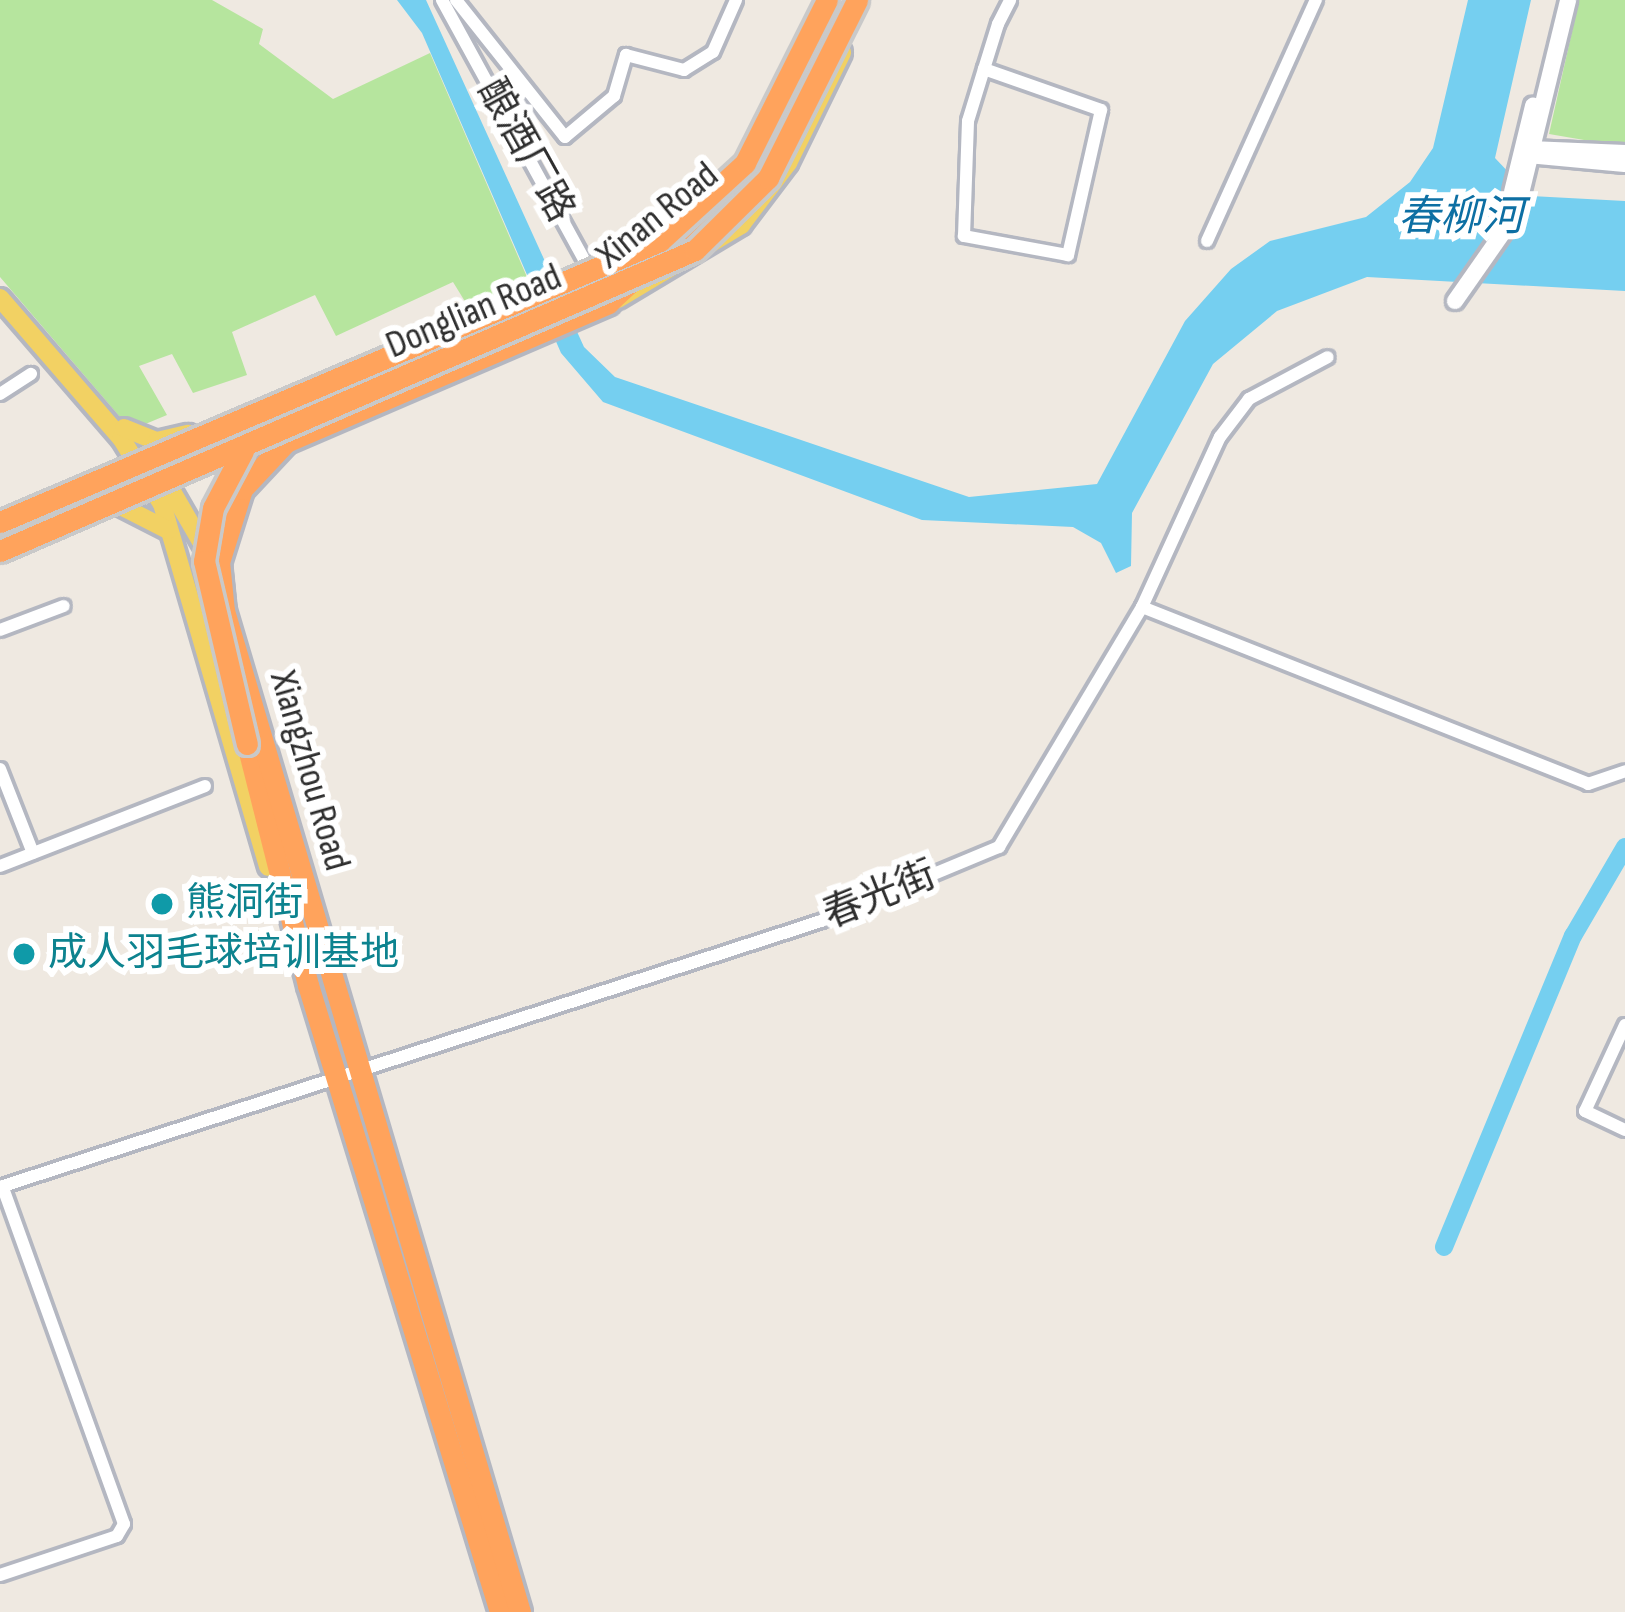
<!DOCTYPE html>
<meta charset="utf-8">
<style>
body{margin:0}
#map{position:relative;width:1625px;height:1612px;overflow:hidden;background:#efe9e1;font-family:"Sofia Sans Condensed","Noto Sans SC",sans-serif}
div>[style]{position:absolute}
.green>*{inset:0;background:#b6e59e}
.water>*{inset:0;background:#75cff0}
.river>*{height:18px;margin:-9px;padding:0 9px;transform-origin:9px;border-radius:9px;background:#75cff0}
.roads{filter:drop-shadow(3px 0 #b4b7c1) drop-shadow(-3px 0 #b4b7c1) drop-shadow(0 3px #b4b7c1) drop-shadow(0 -3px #b4b7c1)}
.street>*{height:12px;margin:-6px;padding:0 6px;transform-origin:6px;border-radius:6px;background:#fff}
.secondary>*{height:16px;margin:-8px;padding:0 8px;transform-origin:8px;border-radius:8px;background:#fff}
.primary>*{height:18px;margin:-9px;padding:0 9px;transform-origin:9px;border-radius:9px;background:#f2d163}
.highway>*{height:21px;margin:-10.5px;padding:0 10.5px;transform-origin:10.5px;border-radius:10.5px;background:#ffa35c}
.bridges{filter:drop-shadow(3px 0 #c9c9c9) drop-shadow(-3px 0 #c9c9c9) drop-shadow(0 3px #c9c9c9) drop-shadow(0 -3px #c9c9c9)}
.highway-bridge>*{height:21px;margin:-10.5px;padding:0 10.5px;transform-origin:10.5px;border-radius:10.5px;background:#ffa35c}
.dots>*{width:33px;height:33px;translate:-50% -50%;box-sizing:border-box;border:6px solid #fff;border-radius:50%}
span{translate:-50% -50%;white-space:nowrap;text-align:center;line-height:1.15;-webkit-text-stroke:12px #fff;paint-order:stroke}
.street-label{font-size:39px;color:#2e2e2e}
.culture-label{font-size:39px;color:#0d838f}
.left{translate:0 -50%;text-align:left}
.water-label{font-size:42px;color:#0d6fa3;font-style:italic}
</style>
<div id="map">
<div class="green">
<div style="clip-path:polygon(0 0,212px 0,263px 29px,259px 44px,333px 99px,430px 53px,530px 284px,469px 308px,453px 282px,336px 336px,315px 295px,232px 332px,247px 375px,193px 393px,172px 354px,139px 366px,167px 415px,131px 430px,0 277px)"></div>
<div style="clip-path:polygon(1579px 0,1625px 0,1625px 147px,1549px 134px)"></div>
</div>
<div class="water">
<div style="clip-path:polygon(397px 0,426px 0,584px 347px,615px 377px,969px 497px,1097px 484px,1185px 321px,1231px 269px,1270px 241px,1366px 217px,1410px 182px,1433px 148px,1468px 0,1531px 0,1495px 158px,1531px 196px,1625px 201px,1625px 291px,1367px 277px,1277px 311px,1213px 364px,1132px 513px,1131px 566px,1116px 573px,1101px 543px,1073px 527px,922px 520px,603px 402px,561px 353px,422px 33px)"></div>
</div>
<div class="river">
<div style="left:1444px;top:1247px;width:337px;rotate:-67.5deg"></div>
<div style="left:1573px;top:936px;width:103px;rotate:-59.7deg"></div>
</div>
<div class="roads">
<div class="street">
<div style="left:442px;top:0;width:315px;rotate:61.3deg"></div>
<div style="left:456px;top:0;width:175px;rotate:51.5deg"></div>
<div style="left:565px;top:137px;width:64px;rotate:-39.9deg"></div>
<div style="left:614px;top:96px;width:43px;rotate:-73.7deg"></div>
<div style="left:626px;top:55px;width:60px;rotate:14.5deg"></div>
<div style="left:684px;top:70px;width:34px;rotate:-32deg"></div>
<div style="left:713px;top:52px;width:57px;rotate:-66.1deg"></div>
<div style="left:984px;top:69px;width:124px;rotate:19.3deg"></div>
<div style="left:1101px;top:110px;width:149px;rotate:102.8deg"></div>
<div style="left:1068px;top:255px;width:106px;rotate:-169.6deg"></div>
<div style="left:964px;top:236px;width:115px;rotate:-88deg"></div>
<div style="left:968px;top:121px;width:54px;rotate:-72.9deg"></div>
<div style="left:984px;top:69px;width:47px;rotate:-72.7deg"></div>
<div style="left:998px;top:24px;width:27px;rotate:-63deg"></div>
<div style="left:1207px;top:241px;width:265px;rotate:-65.7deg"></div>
<div style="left:0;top:394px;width:37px;rotate:-33deg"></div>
<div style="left:1142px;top:607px;width:187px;rotate:-65.4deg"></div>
<div style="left:1220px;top:437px;width:48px;rotate:-52.7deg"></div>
<div style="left:1249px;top:399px;width:89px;rotate:-28deg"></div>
<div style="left:0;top:630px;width:68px;rotate:-20.6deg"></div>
<div style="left:0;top:769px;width:90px;rotate:68.6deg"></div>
<div style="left:0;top:866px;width:220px;rotate:-21.3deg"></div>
<div style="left:1625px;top:1025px;width:95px;rotate:114.9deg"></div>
<div style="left:1585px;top:1111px;width:44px;rotate:25.4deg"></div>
<div style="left:0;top:1187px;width:863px;rotate:-17.95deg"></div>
<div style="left:821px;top:921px;width:193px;rotate:-22.6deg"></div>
<div style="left:999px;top:847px;width:279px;rotate:-59.2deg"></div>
<div style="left:1142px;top:607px;width:480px;rotate:21.6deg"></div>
<div style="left:1588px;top:784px;width:39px;rotate:-19deg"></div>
<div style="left:0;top:1575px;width:123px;rotate:-18.4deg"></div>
<div style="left:117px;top:1536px;width:14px;rotate:-60deg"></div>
<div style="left:124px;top:1524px;width:359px;rotate:-109.8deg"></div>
</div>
<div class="secondary">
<div style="left:1530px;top:149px;width:95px;rotate:2.4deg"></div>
<div style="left:1528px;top:155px;width:97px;rotate:5.3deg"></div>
<div style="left:1512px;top:192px;width:89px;rotate:-76.3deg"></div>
<div style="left:1455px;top:301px;width:106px;rotate:-55deg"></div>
<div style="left:1516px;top:214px;width:220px;rotate:-76.3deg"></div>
</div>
<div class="primary">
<div style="left:0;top:298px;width:185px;rotate:49.2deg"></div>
<div style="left:121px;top:438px;width:78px;rotate:58.2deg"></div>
<div style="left:162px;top:504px;width:378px;rotate:73.7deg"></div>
<div style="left:618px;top:299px;width:144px;rotate:-31deg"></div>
<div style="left:741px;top:225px;width:78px;rotate:-52.8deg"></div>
<div style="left:788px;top:163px;width:123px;rotate:-63.9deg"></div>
<div style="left:124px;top:428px;width:35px;rotate:22deg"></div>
<div style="left:157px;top:441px;width:32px;rotate:-13deg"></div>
<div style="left:159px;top:469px;width:98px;rotate:60deg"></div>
<div style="left:109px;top:500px;width:66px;rotate:27deg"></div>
<div style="left:54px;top:510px;width:183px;rotate:-22.1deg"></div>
<div style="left:224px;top:441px;width:30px;rotate:-42deg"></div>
</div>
<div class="highway">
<div style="left:651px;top:254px;width:110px;rotate:-36.9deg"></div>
<div style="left:739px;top:188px;width:175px;rotate:-62.1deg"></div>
<div style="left:388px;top:369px;width:142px;rotate:-23.3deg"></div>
<div style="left:247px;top:744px;width:249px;rotate:75.8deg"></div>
<div style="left:308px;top:985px;width:656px;rotate:72.97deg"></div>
<div style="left:520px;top:1612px;width:1044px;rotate:-106.47deg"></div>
<div style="left:224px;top:611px;width:49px;rotate:-95.8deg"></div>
<div style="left:219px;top:562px;width:77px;rotate:-72.5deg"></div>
<div style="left:242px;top:489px;width:64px;rotate:-46.9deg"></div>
<div style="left:286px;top:442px;width:351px;rotate:-23.3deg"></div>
<div style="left:608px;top:303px;width:35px;rotate:-43deg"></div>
</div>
</div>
<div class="bridges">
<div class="highway-bridge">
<div style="left:243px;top:451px;width:64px;rotate:117.8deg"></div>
<div style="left:213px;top:508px;width:54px;rotate:99.6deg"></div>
<div style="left:204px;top:561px;width:188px;rotate:76.8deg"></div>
<div style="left:0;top:522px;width:717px;rotate:-23.06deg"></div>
<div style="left:660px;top:241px;width:115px;rotate:-42.5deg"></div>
<div style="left:745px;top:163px;width:182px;rotate:-63.3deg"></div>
<div style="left:0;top:551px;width:757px;rotate:-23.42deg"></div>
<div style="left:695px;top:250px;width:103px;rotate:-44.6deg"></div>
<div style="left:768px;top:178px;width:199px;rotate:-63.4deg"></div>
</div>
</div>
<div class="dots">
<div style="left:162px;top:904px;background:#0f9aa8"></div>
<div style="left:24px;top:954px;background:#0f9aa8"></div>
</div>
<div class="street-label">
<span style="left:525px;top:151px;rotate:61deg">酿酒厂路</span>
<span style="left:658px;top:216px;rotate:-39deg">Xinan Road</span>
<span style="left:474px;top:312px;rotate:-23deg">Donglian Road</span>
<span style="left:309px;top:771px;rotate:74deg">Xiangzhou Road</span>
<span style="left:880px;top:896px;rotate:-22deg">春光街</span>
</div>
<div class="culture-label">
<span class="left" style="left:186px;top:904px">熊洞街</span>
<span class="left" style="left:48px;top:954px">成人羽毛球培训基地</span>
</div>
<div class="water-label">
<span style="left:1461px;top:218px">春柳河</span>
</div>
</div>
